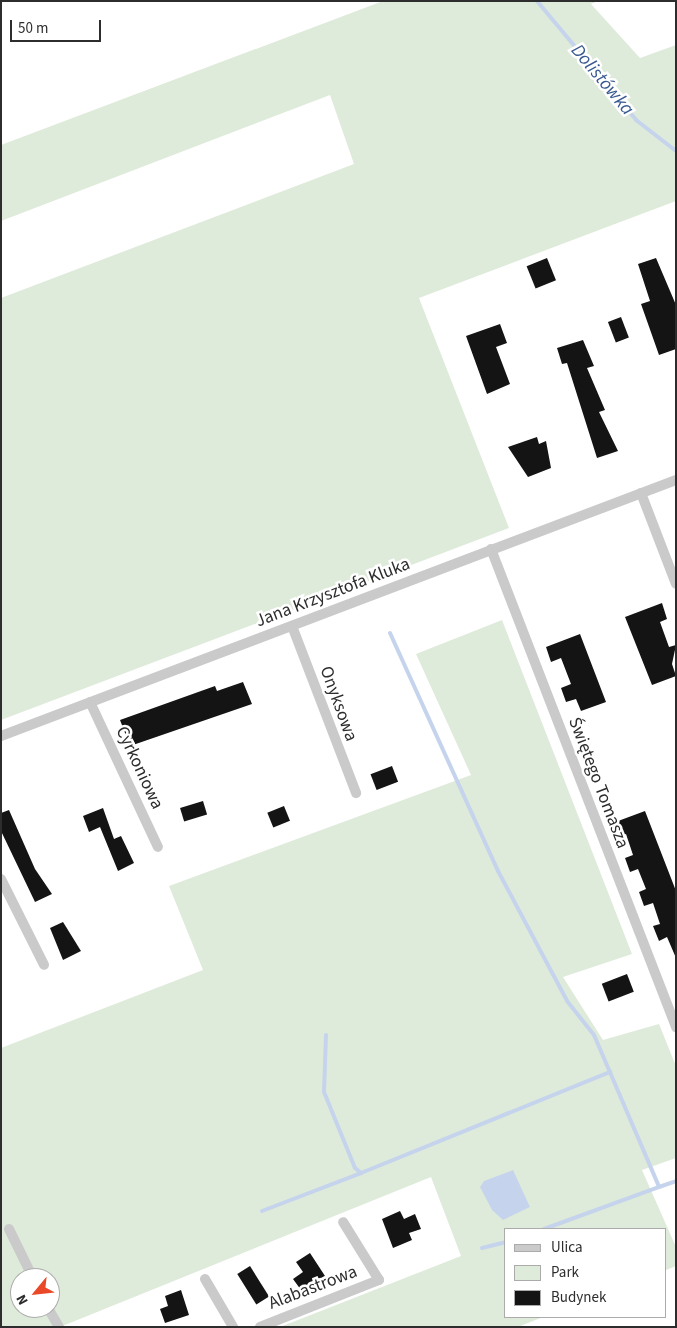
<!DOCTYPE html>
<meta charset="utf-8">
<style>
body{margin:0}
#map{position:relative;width:677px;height:1328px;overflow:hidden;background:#fff;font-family:"Source Sans 3",sans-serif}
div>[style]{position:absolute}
.green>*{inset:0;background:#dfebda}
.water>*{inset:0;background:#c5d4ec}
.stream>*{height:4px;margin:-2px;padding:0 2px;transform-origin:2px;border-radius:2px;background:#c5d4ec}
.building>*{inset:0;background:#141414;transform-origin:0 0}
.street>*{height:10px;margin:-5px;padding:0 5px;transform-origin:5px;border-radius:5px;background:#cacaca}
span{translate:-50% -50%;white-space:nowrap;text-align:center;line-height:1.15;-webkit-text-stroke:5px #fff;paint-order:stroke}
.street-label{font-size:18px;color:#2d2d2d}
.water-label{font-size:19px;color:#395a91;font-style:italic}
.frame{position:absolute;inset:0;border:2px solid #2d2d2d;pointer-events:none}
.legend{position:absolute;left:504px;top:1228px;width:162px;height:90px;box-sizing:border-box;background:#fff;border:1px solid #ababab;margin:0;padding:6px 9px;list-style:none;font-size:15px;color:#2d2d2d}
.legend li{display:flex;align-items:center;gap:10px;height:25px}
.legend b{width:25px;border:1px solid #ababab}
.north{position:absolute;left:10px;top:1268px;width:50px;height:50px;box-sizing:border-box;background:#fff;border:1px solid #ababab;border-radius:50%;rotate:242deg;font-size:14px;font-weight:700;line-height:20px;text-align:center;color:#2d2d2d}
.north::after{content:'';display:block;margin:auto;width:18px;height:22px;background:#ea4929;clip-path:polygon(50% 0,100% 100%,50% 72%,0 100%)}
.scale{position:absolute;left:10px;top:20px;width:91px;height:22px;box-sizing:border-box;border:2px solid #2d2d2d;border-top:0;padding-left:6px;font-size:15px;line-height:18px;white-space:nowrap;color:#2d2d2d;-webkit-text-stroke:4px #fff;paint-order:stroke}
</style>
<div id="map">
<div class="green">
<div style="clip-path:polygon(383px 1px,598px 1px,591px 4px,640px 58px,676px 45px,676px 201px,419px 298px,509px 528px,1px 720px,1px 298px,354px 164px,330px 95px,1px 221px,1px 145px)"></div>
<div style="clip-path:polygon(evenodd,502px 620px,632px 954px,563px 977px,603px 1040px,659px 1024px,676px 1066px,676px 1158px,642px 1170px,676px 1247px,676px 1266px,666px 1270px,666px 1229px,506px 1229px,506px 1317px,543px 1317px,518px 1327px,280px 1327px,461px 1256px,431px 1177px,60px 1327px,1px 1327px,1px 1048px,203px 970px,169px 886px,471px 775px,416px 654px,502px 620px,20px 1278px,50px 1278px,50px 1308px,20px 1308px,20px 1278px)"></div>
</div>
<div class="water">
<div style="clip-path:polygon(513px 1170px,530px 1207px,503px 1220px,492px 1210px,480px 1187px,484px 1181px)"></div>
</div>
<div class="stream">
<div style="left:537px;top:1px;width:155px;rotate:50.2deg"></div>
<div style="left:636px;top:120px;width:51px;rotate:37.8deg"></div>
<div style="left:390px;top:633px;width:261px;rotate:65.6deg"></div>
<div style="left:498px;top:871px;width:147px;rotate:62deg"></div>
<div style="left:567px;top:1001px;width:43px;rotate:51.5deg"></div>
<div style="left:594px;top:1035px;width:165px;rotate:66.8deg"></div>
<div style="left:659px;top:1187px;width:18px;rotate:-19deg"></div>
<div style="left:326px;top:1035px;width:57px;rotate:92deg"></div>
<div style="left:324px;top:1092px;width:82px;rotate:67.8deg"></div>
<div style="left:355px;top:1168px;width:8px;rotate:40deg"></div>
<div style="left:361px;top:1173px;width:269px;rotate:-22.1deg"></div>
<div style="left:262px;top:1211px;width:106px;rotate:-21deg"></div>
<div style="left:544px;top:1229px;width:122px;rotate:-20.1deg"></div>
<div style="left:482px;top:1248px;width:25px;rotate:-14deg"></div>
</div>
<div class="building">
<div style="left:547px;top:258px;width:24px;height:22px;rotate:68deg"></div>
<div style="clip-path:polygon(656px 258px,676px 305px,676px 349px,659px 355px,641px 304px,650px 301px,638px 264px)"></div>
<div style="left:621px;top:317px;width:22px;height:14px;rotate:69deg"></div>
<div style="clip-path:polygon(500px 324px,507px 343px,496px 347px,510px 384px,487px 394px,466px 336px)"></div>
<div style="clip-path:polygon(583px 340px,594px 366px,587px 368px,605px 410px,599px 412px,618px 451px,597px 458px,567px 363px,562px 364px,557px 348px)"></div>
<div style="clip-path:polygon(537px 437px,539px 444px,546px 441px,551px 468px,528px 477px,508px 447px)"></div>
<div style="clip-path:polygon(662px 603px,667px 619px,660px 622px,669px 647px,676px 645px,672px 664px,676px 676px,652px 685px,625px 617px)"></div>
<div style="clip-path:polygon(580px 634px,606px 702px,581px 711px,576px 699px,566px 702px,561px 688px,571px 684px,561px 658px,551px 662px,546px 647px)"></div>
<div style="clip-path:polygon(243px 682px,252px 704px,130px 746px,120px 720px,215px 686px,217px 691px)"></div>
<div style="left:392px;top:766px;width:17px;height:23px;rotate:69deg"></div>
<div style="left:203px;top:801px;width:14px;height:24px;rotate:73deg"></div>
<div style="left:284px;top:806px;width:16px;height:18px;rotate:68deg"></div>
<div style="clip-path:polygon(103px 808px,114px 839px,121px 836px,134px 863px,118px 871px,100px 827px,89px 832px,83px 816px)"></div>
<div style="clip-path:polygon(9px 810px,35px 869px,52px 894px,35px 902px,1px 831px,1px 813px)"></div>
<div style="clip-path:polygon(645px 811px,676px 891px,676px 958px,667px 937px,659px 941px,653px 926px,660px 924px,653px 903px,644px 906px,639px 892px,646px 889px,638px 869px,630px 872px,625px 858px,633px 855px,626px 834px,616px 838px,610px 824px)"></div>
<div style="clip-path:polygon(63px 922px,81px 951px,63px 960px,50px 928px)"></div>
<div style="left:627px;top:974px;width:19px;height:27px;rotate:69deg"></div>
<div style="clip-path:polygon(400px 1211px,404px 1219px,415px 1214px,421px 1229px,409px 1233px,412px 1240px,393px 1248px,382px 1219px)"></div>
<div style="clip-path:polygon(310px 1253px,325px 1276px,301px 1290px,293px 1279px,303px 1272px,296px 1262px)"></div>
<div style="left:250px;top:1266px;width:36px;height:15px;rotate:58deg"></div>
<div style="clip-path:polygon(181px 1290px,189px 1315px,165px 1323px,160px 1309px,168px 1306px,165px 1296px)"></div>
</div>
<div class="street">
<div style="left:641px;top:493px;width:97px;rotate:69deg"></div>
<div style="left:491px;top:549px;width:513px;rotate:68.84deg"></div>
<div style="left:292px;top:626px;width:179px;rotate:69deg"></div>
<div style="left:90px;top:702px;width:160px;rotate:64.9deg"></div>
<div style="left:1px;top:736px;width:722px;rotate:-20.77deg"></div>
<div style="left:1px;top:879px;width:96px;rotate:63.4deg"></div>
<div style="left:9px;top:1229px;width:55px;rotate:63.9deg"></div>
<div style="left:205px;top:1279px;width:56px;rotate:59.7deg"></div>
<div style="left:48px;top:1308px;width:22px;rotate:60deg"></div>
<div style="left:260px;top:1327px;width:128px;rotate:-21.6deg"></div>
<div style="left:379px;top:1280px;width:68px;rotate:-121.8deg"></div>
</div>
<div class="street-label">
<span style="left:333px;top:593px;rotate:-21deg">Jana Krzysztofa Kluka</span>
<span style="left:338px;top:704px;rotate:70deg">Onyksowa</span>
<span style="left:139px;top:768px;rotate:65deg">Cyrkoniowa</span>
<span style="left:598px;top:783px;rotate:69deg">Świętego Tomasza</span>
<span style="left:313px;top:1288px;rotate:-21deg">Alabastrowa</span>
</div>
<div class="water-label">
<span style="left:602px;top:80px;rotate:50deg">Dolistówka</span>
</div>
<div class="frame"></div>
<ul class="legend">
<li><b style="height:6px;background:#cacaca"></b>Ulica</li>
<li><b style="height:14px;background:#dfebda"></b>Park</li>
<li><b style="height:14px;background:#141414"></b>Budynek</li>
</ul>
<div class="north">N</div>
<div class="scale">50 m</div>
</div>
